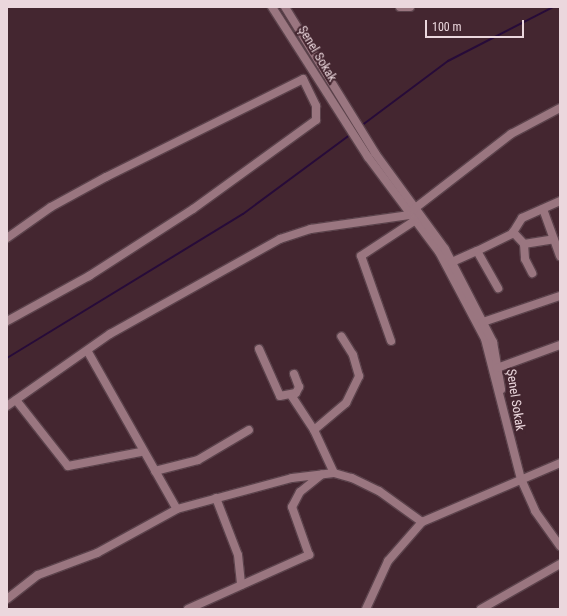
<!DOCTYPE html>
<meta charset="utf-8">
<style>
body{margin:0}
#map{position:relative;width:567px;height:616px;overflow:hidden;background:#442630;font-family:"Roboto Condensed",sans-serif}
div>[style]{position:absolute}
.stream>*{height:2px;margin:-1px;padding:0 1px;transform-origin:1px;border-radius:1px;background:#270b39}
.roads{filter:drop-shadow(1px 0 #5b424b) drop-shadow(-1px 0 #5b424b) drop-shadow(0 1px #5b424b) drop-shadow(0 -1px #5b424b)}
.minor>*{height:8px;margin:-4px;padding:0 4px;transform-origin:4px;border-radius:4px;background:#9a7680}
span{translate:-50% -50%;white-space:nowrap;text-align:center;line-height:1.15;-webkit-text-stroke:4px #442630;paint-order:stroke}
.street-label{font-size:13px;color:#ebd7dd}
.frame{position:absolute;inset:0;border:8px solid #ebd7dd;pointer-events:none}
.scale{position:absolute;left:425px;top:20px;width:99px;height:18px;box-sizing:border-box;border:2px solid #ebd7dd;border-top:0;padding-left:5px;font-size:12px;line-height:14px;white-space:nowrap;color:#ebd7dd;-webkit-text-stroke:3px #442630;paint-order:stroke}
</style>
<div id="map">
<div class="stream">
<div style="left:361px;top:126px;width:109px;rotate:-36.8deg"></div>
<div style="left:448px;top:61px;width:118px;rotate:-27.2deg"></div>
<div style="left:7px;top:358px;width:276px;rotate:-31.4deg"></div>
<div style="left:243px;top:214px;width:134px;rotate:-36.5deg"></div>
</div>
<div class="roads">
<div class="minor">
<div style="left:272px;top:7px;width:178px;rotate:57.4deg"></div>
<div style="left:368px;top:157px;width:119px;rotate:53.2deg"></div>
<div style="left:439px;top:252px;width:98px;rotate:62.1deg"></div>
<div style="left:485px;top:339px;width:145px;rotate:75.6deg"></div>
<div style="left:521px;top:479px;width:35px;rotate:66deg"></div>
<div style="left:535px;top:511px;width:43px;rotate:54.5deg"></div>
<div style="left:285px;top:7px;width:172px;rotate:58.3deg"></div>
<div style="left:375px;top:153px;width:119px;rotate:53.9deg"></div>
<div style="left:445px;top:249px;width:105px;rotate:62.7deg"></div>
<div style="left:493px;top:342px;width:48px;rotate:80.3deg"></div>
<div style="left:400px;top:7px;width:10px"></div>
<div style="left:414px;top:209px;width:123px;rotate:-37.7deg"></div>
<div style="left:511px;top:134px;width:55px;rotate:-28deg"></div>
<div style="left:543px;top:209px;width:50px;rotate:70.1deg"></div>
<div style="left:513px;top:232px;width:16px;rotate:47deg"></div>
<div style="left:524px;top:244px;width:30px;rotate:-9deg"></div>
<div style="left:7px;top:238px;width:54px;rotate:-35.2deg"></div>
<div style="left:51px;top:207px;width:63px;rotate:-28.6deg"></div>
<div style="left:106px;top:177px;width:220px;rotate:-26.4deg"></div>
<div style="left:303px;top:79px;width:30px;rotate:64deg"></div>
<div style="left:316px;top:106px;width:14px;rotate:90deg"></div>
<div style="left:316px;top:120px;width:152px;rotate:144.1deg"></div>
<div style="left:193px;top:209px;width:124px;rotate:147.2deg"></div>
<div style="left:89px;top:276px;width:94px;rotate:151.2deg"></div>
<div style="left:524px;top:244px;width:15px;rotate:86deg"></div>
<div style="left:525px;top:259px;width:16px;rotate:63deg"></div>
<div style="left:477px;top:251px;width:39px;rotate:-26deg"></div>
<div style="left:512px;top:234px;width:19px;rotate:-58deg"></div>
<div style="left:522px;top:218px;width:42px;rotate:-24.1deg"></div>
<div style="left:452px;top:262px;width:27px;rotate:-24deg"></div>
<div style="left:477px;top:251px;width:43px;rotate:60.4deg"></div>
<div style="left:483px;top:322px;width:81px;rotate:-18.7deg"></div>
<div style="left:391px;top:341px;width:90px;rotate:-109.4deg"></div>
<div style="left:361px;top:256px;width:64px;rotate:-33.4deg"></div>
<div style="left:259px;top:349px;width:51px;rotate:65.9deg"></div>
<div style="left:280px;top:396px;width:16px;rotate:-11deg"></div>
<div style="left:296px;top:393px;width:7px;rotate:-63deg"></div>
<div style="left:299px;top:387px;width:14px;rotate:-111deg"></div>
<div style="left:88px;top:352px;width:180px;rotate:60.5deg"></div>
<div style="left:497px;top:368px;width:67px;rotate:-20.1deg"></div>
<div style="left:291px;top:395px;width:42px;rotate:56.7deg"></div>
<div style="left:314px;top:430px;width:47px;rotate:65.1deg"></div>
<div style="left:16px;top:400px;width:84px;rotate:51.8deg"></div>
<div style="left:68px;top:466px;width:74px;rotate:-10.9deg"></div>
<div style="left:7px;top:406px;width:126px;rotate:-35deg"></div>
<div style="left:110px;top:334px;width:195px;rotate:-29.2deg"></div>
<div style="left:280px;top:239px;width:33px;rotate:-18deg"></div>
<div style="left:311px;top:229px;width:99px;rotate:-8.1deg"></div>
<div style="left:314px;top:430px;width:42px;rotate:-40.2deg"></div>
<div style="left:346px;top:403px;width:30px;rotate:-64deg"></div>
<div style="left:359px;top:376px;width:22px;rotate:-106deg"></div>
<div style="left:353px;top:355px;width:22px;rotate:-122deg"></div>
<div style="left:155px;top:471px;width:44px;rotate:-14.3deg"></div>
<div style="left:198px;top:460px;width:59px;rotate:-30.5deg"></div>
<div style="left:216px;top:498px;width:61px;rotate:68.9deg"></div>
<div style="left:238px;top:555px;width:30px;rotate:84deg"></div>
<div style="left:7px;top:599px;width:39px;rotate:-38deg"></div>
<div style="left:38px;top:575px;width:63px;rotate:-20.4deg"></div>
<div style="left:97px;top:553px;width:91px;rotate:-28.8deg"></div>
<div style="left:177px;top:509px;width:119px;rotate:-15.1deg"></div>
<div style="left:292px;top:478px;width:42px;rotate:-6.8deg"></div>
<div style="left:334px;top:473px;width:19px;rotate:16deg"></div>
<div style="left:352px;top:478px;width:30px;rotate:26deg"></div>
<div style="left:379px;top:491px;width:53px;rotate:35.8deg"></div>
<div style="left:188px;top:609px;width:133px;rotate:-24.1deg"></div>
<div style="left:309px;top:555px;width:51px;rotate:-109.5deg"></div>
<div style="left:292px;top:507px;width:17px;rotate:-62deg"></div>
<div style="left:300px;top:492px;width:28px;rotate:-39deg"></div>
<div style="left:366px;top:609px;width:53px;rotate:-65.4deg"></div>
<div style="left:388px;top:561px;width:52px;rotate:-48.9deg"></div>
<div style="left:422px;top:522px;width:150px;rotate:-23.1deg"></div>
<div style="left:481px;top:609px;width:91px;rotate:-29.7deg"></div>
</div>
</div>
<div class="street-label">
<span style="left:317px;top:54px;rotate:59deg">Şenel Sokak</span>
<span style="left:515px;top:400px;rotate:81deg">Şenel Sokak</span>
</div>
<div class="frame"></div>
<div class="scale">100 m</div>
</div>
